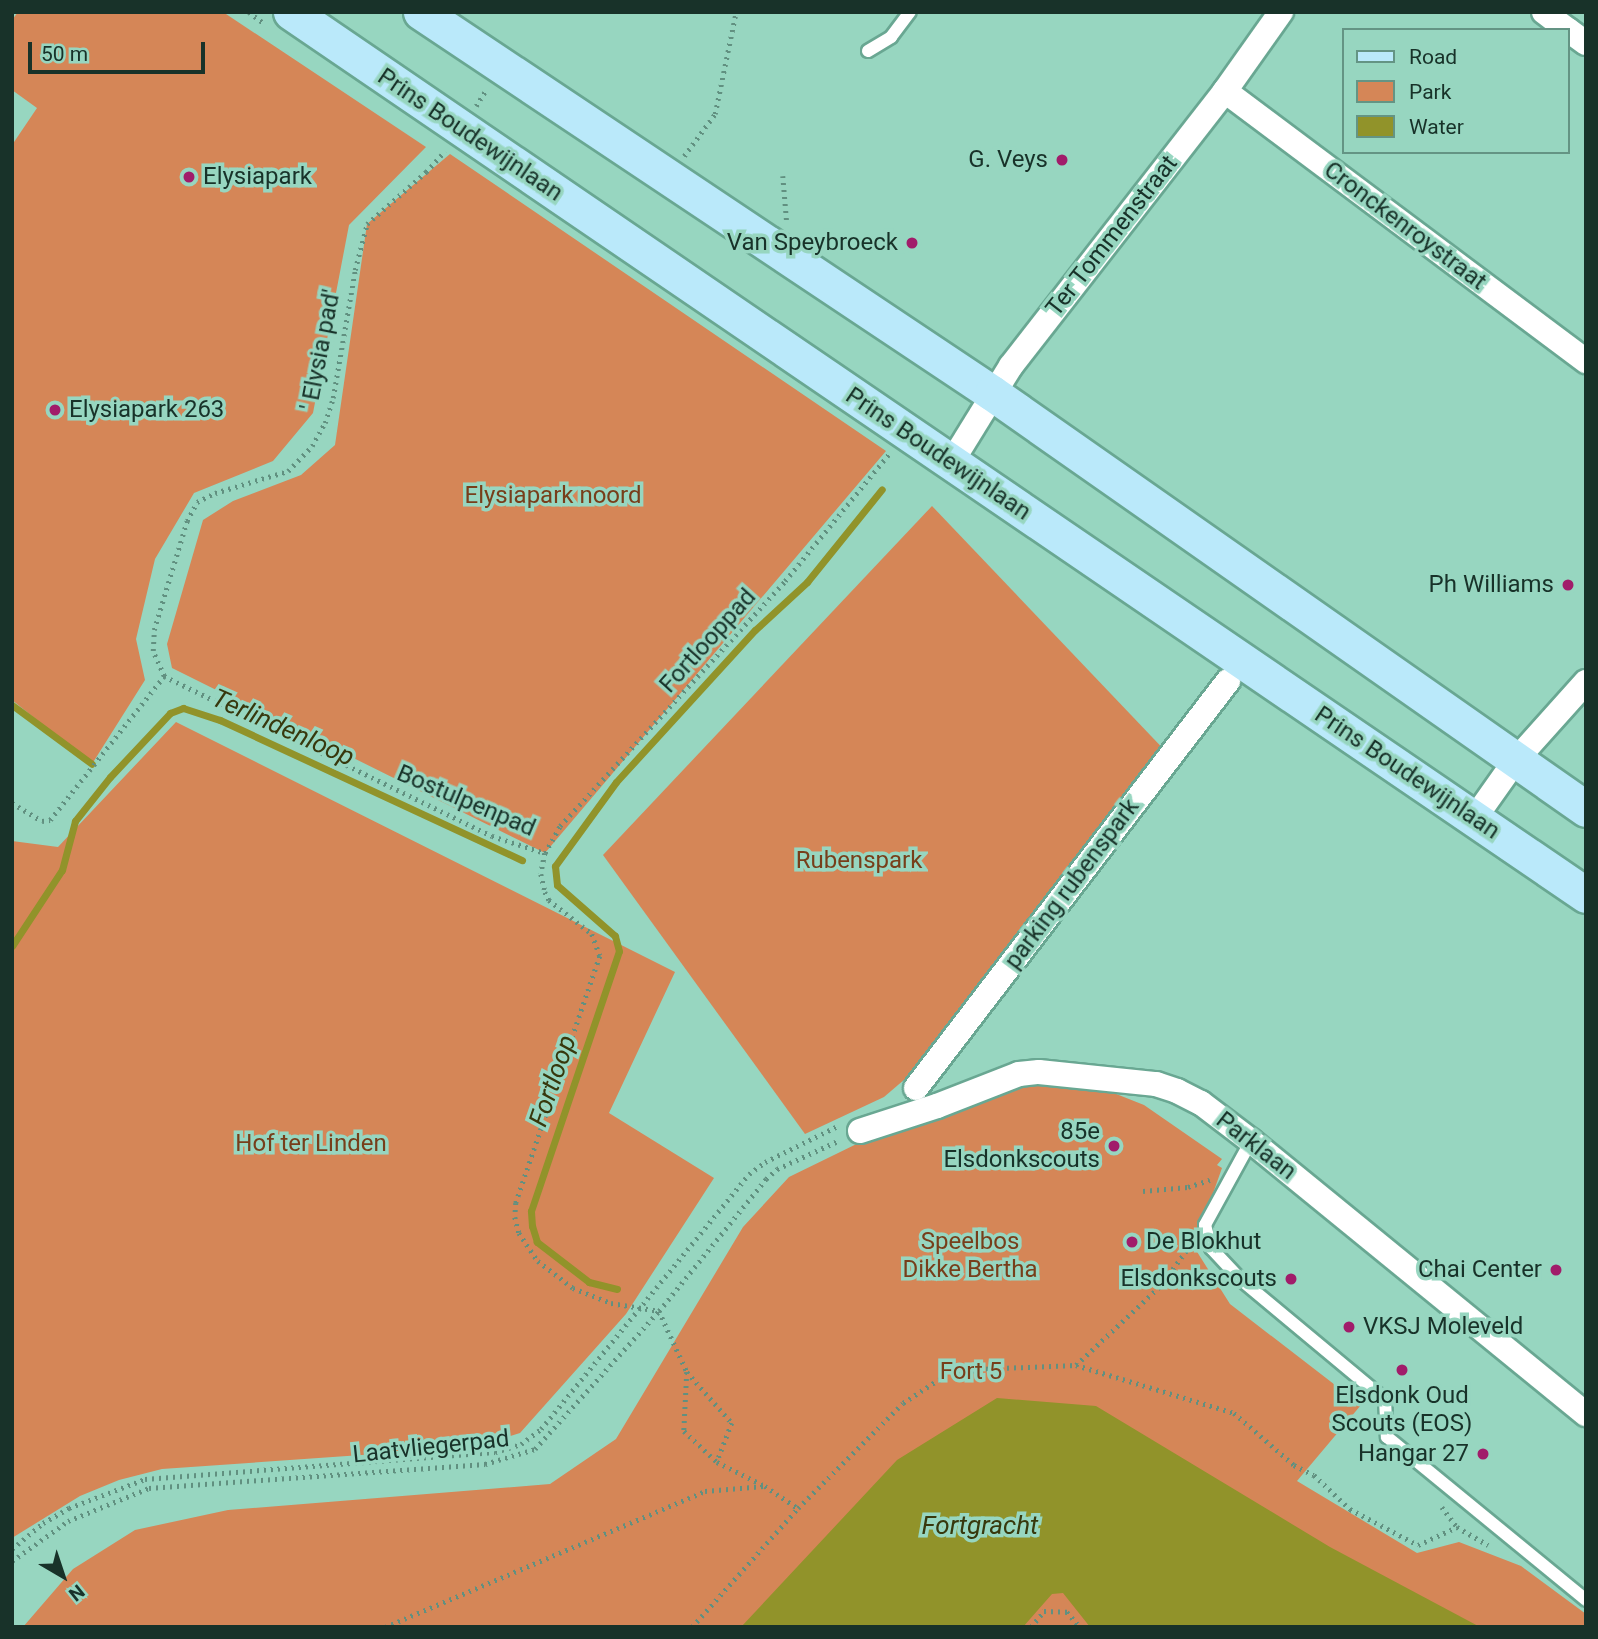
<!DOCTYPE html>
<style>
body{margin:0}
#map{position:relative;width:1598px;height:1639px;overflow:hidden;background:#97d6c0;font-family:Roboto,sans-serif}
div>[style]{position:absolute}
.green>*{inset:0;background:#d58657}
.water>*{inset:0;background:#91932a}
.stream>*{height:7px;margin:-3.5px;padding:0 3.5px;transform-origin:3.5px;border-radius:3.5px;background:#91932a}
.path>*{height:4.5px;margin-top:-2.25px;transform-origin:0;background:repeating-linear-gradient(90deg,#619080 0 2px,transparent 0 7px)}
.roads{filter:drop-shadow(2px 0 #69a792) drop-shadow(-2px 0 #69a792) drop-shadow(0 2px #69a792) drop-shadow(0 -2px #69a792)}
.service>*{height:12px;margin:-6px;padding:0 6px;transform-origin:6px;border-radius:6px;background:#fff}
.minor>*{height:24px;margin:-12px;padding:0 12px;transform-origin:12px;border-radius:12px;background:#fff}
.secondary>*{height:35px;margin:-17.5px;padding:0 17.5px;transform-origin:17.5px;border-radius:17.5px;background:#bae9fa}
.dots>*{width:19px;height:19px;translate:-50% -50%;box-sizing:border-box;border:4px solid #97d6c0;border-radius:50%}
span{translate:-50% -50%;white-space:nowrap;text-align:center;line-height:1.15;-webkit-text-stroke:7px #97d6c0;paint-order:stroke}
.street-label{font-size:24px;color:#183229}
.poi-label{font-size:24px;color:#183229}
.right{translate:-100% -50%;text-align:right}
.left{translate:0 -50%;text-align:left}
.park-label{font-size:24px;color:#773e1a}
.water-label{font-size:26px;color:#37380d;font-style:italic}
.frame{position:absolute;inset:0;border:14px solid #183229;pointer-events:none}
.legend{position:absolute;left:1342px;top:28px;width:228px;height:126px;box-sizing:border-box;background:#97d6c0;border:2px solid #649484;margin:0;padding:9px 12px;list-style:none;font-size:21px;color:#183229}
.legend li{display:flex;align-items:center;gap:14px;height:35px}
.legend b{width:35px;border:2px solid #649484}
.north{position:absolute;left:28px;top:1541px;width:70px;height:70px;-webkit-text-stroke:5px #97d6c0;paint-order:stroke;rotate:141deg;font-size:19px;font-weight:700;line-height:28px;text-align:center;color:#183229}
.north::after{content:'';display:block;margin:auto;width:24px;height:32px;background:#183229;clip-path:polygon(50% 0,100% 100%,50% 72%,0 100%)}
.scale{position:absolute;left:28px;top:42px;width:177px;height:32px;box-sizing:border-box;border:4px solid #183229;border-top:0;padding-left:9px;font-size:21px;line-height:24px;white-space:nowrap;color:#183229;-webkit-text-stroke:5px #97d6c0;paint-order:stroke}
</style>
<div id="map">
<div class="green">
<div style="clip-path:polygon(18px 12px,223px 12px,426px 147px,349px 225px,313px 413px,273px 461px,194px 493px,155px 559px,136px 639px,145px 680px,92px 764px,12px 700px,12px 145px,37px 108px,12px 90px,12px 20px)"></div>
<div style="clip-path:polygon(450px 154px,886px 451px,545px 853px,172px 668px,167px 644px,203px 520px,233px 501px,301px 475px,335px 445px,367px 224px)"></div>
<div style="clip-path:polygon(932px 506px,1172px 758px,1071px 907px,967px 1026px,884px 1097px,805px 1134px,603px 855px)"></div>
<div style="clip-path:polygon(176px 722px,675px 972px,609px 1113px,714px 1178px,626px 1314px,520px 1433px,476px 1447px,162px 1469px,119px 1480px,80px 1496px,12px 1538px,12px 841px,58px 847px)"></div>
<div style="clip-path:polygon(1028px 1084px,1091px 1084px,1144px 1105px,1222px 1159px,1217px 1165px,1222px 1168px,1194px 1247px,1230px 1304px,1361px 1405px,1297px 1481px,1417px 1553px,1459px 1542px,1521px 1566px,1586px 1614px,1586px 1627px,23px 1627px,73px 1569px,135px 1530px,228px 1510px,550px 1484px,616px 1439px,743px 1227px,789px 1177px,877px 1134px)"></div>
</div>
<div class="water">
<div style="clip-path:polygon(997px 1398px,1096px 1406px,1330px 1547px,1480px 1627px,1090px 1627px,1063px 1593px,1052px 1594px,1023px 1627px,741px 1627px,897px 1460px)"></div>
</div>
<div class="stream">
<div style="left:12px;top:705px;width:99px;rotate:36.4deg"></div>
<div style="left:12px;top:946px;width:91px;rotate:-56.7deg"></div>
<div style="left:62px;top:870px;width:51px;rotate:-75.1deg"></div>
<div style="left:75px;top:821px;width:56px;rotate:-51.5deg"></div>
<div style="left:110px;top:777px;width:88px;rotate:-46.8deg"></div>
<div style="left:170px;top:713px;width:14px;rotate:-21deg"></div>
<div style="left:183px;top:708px;width:39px;rotate:18deg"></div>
<div style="left:220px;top:720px;width:333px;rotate:24.9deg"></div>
<div style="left:617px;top:1289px;width:29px;rotate:-166deg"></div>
<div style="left:589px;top:1282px;width:66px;rotate:-142.4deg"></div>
<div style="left:537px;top:1242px;width:17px;rotate:-107deg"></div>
<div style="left:532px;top:1226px;width:15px;rotate:-94deg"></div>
<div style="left:531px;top:1211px;width:274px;rotate:-71.3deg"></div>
<div style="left:619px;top:951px;width:16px;rotate:-105deg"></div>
<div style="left:615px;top:936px;width:77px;rotate:-138.7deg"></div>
<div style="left:557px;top:885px;width:19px;rotate:-96deg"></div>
<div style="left:555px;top:866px;width:104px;rotate:-54deg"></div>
<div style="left:616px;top:782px;width:206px;rotate:-47.6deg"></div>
<div style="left:755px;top:630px;width:71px;rotate:-42.7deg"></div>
<div style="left:807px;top:582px;width:119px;rotate:-51.1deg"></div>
</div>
<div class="path">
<div style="left:249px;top:12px;width:20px;rotate:37deg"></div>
<div style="left:476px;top:106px;width:19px;rotate:-58deg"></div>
<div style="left:684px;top:156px;width:52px;rotate:-53.6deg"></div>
<div style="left:715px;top:114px;width:104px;rotate:-78.4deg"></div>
<div style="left:783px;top:176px;width:48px;rotate:85.2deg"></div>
<div style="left:164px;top:676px;width:365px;rotate:26deg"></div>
<div style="left:492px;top:836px;width:56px;rotate:17.8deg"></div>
<div style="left:545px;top:853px;width:21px;rotate:101deg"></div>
<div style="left:541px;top:874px;width:18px;rotate:77deg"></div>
<div style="left:545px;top:892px;width:9px;rotate:63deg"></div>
<div style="left:549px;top:900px;width:55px;rotate:38.3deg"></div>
<div style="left:592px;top:934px;width:23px;rotate:70deg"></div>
<div style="left:600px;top:956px;width:261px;rotate:108.8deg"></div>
<div style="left:516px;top:1203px;width:14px;rotate:94deg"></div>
<div style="left:515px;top:1217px;width:16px;rotate:76deg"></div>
<div style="left:519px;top:1233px;width:34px;rotate:56deg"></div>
<div style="left:538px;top:1261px;width:44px;rotate:37.6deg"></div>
<div style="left:573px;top:1288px;width:41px;rotate:21.5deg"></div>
<div style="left:611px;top:1303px;width:49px;rotate:9.5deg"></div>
<div style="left:659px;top:1311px;width:67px;rotate:65.3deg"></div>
<div style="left:687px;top:1372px;width:59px;rotate:92.9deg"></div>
<div style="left:684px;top:1431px;width:45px;rotate:43.2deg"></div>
<div style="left:717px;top:1462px;width:54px;rotate:26.6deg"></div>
<div style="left:164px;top:676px;width:27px;rotate:-114deg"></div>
<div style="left:153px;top:651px;width:21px;rotate:-87deg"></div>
<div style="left:154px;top:630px;width:114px;rotate:-73.2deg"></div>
<div style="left:187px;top:521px;width:21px;rotate:-62deg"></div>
<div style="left:197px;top:502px;width:20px;rotate:-27deg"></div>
<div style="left:215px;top:493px;width:76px;rotate:-16.8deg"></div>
<div style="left:288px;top:471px;width:35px;rotate:-46deg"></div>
<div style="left:312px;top:446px;width:26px;rotate:-61deg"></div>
<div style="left:325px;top:423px;width:26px;rotate:-72deg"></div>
<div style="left:333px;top:398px;width:130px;rotate:-80.2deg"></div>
<div style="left:355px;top:270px;width:48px;rotate:-75.4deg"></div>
<div style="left:367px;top:224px;width:79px;rotate:-41.4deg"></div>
<div style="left:426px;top:172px;width:28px;rotate:-48deg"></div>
<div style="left:12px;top:803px;width:35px;rotate:31deg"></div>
<div style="left:42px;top:821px;width:8px;rotate:-7deg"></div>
<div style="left:50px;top:820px;width:184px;rotate:-51.6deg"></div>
<div style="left:545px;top:853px;width:31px;rotate:-61deg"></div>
<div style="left:560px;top:826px;width:333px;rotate:-47.4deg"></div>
<div style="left:785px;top:581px;width:164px;rotate:-50.7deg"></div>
<div style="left:1143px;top:1191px;width:45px;rotate:-5.1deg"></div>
<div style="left:1188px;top:1187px;width:23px;rotate:-18deg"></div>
<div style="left:1076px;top:1365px;width:165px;rotate:16.9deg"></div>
<div style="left:1234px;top:1413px;width:79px;rotate:40.9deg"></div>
<div style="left:1294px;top:1465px;width:22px;rotate:27deg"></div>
<div style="left:1314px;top:1475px;width:50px;rotate:43.4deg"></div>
<div style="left:1350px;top:1509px;width:77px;rotate:27.9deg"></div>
<div style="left:1418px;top:1545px;width:43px;rotate:-24.8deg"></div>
<div style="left:687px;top:1372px;width:68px;rotate:48.6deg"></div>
<div style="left:732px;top:1423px;width:42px;rotate:111deg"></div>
<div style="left:1442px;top:1507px;width:25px;rotate:53deg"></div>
<div style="left:1457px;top:1527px;width:36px;rotate:30deg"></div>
<div style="left:12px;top:1549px;width:40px;rotate:-40deg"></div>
<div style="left:43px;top:1523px;width:30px;rotate:-30deg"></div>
<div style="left:69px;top:1508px;width:81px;rotate:-20.9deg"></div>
<div style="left:145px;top:1479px;width:351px;rotate:-4.4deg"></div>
<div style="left:495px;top:1452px;width:27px;rotate:-17deg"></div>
<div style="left:521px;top:1444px;width:25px;rotate:-37deg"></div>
<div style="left:541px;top:1429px;width:329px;rotate:-50.8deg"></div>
<div style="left:749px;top:1174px;width:20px;rotate:-37deg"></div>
<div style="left:765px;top:1162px;width:81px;rotate:-26.3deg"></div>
<div style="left:12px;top:1561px;width:69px;rotate:-35.5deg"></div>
<div style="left:68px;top:1521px;width:87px;rotate:-22.2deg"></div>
<div style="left:149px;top:1488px;width:337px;rotate:-4.1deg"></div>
<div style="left:485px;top:1464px;width:52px;rotate:-16.7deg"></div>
<div style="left:535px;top:1449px;width:186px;rotate:-48.1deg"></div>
<div style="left:659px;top:1311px;width:170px;rotate:-51deg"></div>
<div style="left:766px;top:1179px;width:15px;rotate:-42deg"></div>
<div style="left:777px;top:1169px;width:69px;rotate:-24.7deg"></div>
<div style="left:385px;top:1627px;width:348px;rotate:-23deg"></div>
<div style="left:705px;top:1491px;width:60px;rotate:-4.8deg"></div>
<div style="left:765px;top:1486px;width:40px;rotate:34deg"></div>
<div style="left:692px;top:1627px;width:159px;rotate:-48.3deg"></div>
<div style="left:798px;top:1508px;width:148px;rotate:-45deg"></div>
<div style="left:903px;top:1403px;width:42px;rotate:-33.3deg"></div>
<div style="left:938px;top:1380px;width:42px;rotate:-15deg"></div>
<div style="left:979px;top:1369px;width:97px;rotate:-2.4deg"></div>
<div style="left:1076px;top:1365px;width:115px;rotate:-43.2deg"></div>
<div style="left:1160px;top:1286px;width:54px;rotate:-53.3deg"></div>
<div style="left:1031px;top:1627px;width:21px;rotate:-51deg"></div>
<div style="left:1044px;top:1611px;width:23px;rotate:2deg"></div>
<div style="left:1067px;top:1612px;width:20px;rotate:49deg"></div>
</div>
<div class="roads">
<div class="service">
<div style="left:868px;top:51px;width:27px;rotate:-31deg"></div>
<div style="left:891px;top:37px;width:31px;rotate:-53deg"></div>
<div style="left:1251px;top:1141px;width:96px;rotate:118.7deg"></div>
<div style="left:1205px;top:1225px;width:24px;rotate:75deg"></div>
<div style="left:1211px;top:1248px;width:42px;rotate:46.9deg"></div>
<div style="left:1240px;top:1279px;width:189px;rotate:39.8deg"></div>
<div style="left:1385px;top:1400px;width:37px;rotate:87deg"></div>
<div style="left:1387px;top:1437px;width:257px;rotate:39.3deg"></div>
</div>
<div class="minor">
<div style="left:1544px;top:12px;width:30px;rotate:37deg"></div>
<div style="left:1568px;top:30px;width:22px;rotate:36deg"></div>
<div style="left:1225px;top:91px;width:451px;rotate:36.8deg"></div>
<div style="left:951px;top:463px;width:114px;rotate:-58.3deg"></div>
<div style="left:1011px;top:366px;width:348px;rotate:-52.1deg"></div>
<div style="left:1225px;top:91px;width:97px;rotate:-54.7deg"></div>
<div style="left:1474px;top:819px;width:71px;rotate:-54.7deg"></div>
<div style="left:1515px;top:761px;width:106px;rotate:-48.1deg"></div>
<div style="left:916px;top:1088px;width:513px;rotate:-52.53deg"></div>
<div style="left:860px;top:1131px;width:81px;rotate:-18deg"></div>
<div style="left:937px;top:1106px;width:88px;rotate:-21.3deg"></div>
<div style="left:1019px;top:1074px;width:20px;rotate:-6deg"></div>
<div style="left:1039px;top:1072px;width:118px;rotate:5.9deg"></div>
<div style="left:1156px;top:1084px;width:22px;rotate:18deg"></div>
<div style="left:1177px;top:1091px;width:27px;rotate:27deg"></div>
<div style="left:1201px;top:1103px;width:63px;rotate:37.2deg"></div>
<div style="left:1251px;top:1141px;width:432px;rotate:39.2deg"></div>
</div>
<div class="secondary">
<div style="left:291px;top:12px;width:1567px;rotate:34.29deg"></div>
<div style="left:421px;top:12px;width:686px;rotate:33.71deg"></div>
<div style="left:992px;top:393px;width:725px;rotate:35deg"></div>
</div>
</div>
<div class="dots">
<div style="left:1062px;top:160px;background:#a11c6a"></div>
<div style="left:189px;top:177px;background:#a11c6a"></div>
<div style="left:912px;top:243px;background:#a11c6a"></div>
<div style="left:55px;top:410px;background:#a11c6a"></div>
<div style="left:1568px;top:585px;background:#a11c6a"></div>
<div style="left:1114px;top:1146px;background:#a11c6a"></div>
<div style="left:1132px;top:1242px;background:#a11c6a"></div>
<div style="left:1556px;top:1270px;background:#a11c6a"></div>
<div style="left:1291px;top:1279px;background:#a11c6a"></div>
<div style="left:1349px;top:1327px;background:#a11c6a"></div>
<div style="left:1402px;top:1370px;background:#a11c6a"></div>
<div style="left:1483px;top:1454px;background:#a11c6a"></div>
</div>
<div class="street-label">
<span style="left:470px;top:135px;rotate:34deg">Prins Boudewijnlaan</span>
<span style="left:1405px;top:226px;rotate:37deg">Cronckenroystraat</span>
<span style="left:1112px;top:236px;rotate:-52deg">Ter Tommenstraat</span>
<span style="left:321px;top:350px;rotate:-79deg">' Elysia pad'</span>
<span style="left:938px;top:454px;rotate:34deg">Prins Boudewijnlaan</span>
<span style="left:708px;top:641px;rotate:-48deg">Fortlooppad</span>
<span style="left:1407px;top:773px;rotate:34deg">Prins Boudewijnlaan</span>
<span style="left:466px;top:801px;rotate:23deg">Bostulpenpad</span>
<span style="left:1072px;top:884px;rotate:-53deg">parking rubenspark</span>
<span style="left:1256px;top:1146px;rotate:38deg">Parklaan</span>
<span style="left:431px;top:1447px;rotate:-6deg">Laatvliegerpad</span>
</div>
<div class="poi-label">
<span class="right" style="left:1048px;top:160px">G. Veys</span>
<span class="left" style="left:203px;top:177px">Elysiapark</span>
<span class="right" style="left:898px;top:243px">Van Speybroeck</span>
<span class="left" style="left:69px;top:410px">Elysiapark 263</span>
<span class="right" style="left:1554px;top:585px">Ph Williams</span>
<span class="right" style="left:1100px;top:1146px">85e<br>Elsdonkscouts</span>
<span class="left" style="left:1146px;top:1242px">De Blokhut</span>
<span class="right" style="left:1542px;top:1270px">Chai Center</span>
<span class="right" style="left:1277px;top:1279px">Elsdonkscouts</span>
<span class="left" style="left:1363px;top:1327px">VKSJ Moleveld</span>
<span style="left:1402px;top:1410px">Elsdonk Oud<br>Scouts (EOS)</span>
<span class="right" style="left:1469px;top:1454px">Hangar 27</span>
</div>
<div class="park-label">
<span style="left:553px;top:496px">Elysiapark noord</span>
<span style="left:859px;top:861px">Rubenspark</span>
<span style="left:311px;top:1144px">Hof ter Linden</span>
<span style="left:970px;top:1256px">Speelbos<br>Dikke Bertha</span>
<span style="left:971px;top:1372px">Fort 5</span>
</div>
<div class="water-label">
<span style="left:283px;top:728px;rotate:24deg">Terlindenloop</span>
<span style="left:553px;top:1081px;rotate:-71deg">Fortloop</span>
<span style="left:980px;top:1526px">Fortgracht</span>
</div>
<div class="frame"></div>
<ul class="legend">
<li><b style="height:9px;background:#bae9fa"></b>Road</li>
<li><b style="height:19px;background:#d58657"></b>Park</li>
<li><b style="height:19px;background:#91932a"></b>Water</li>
</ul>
<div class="north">N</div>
<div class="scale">50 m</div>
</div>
